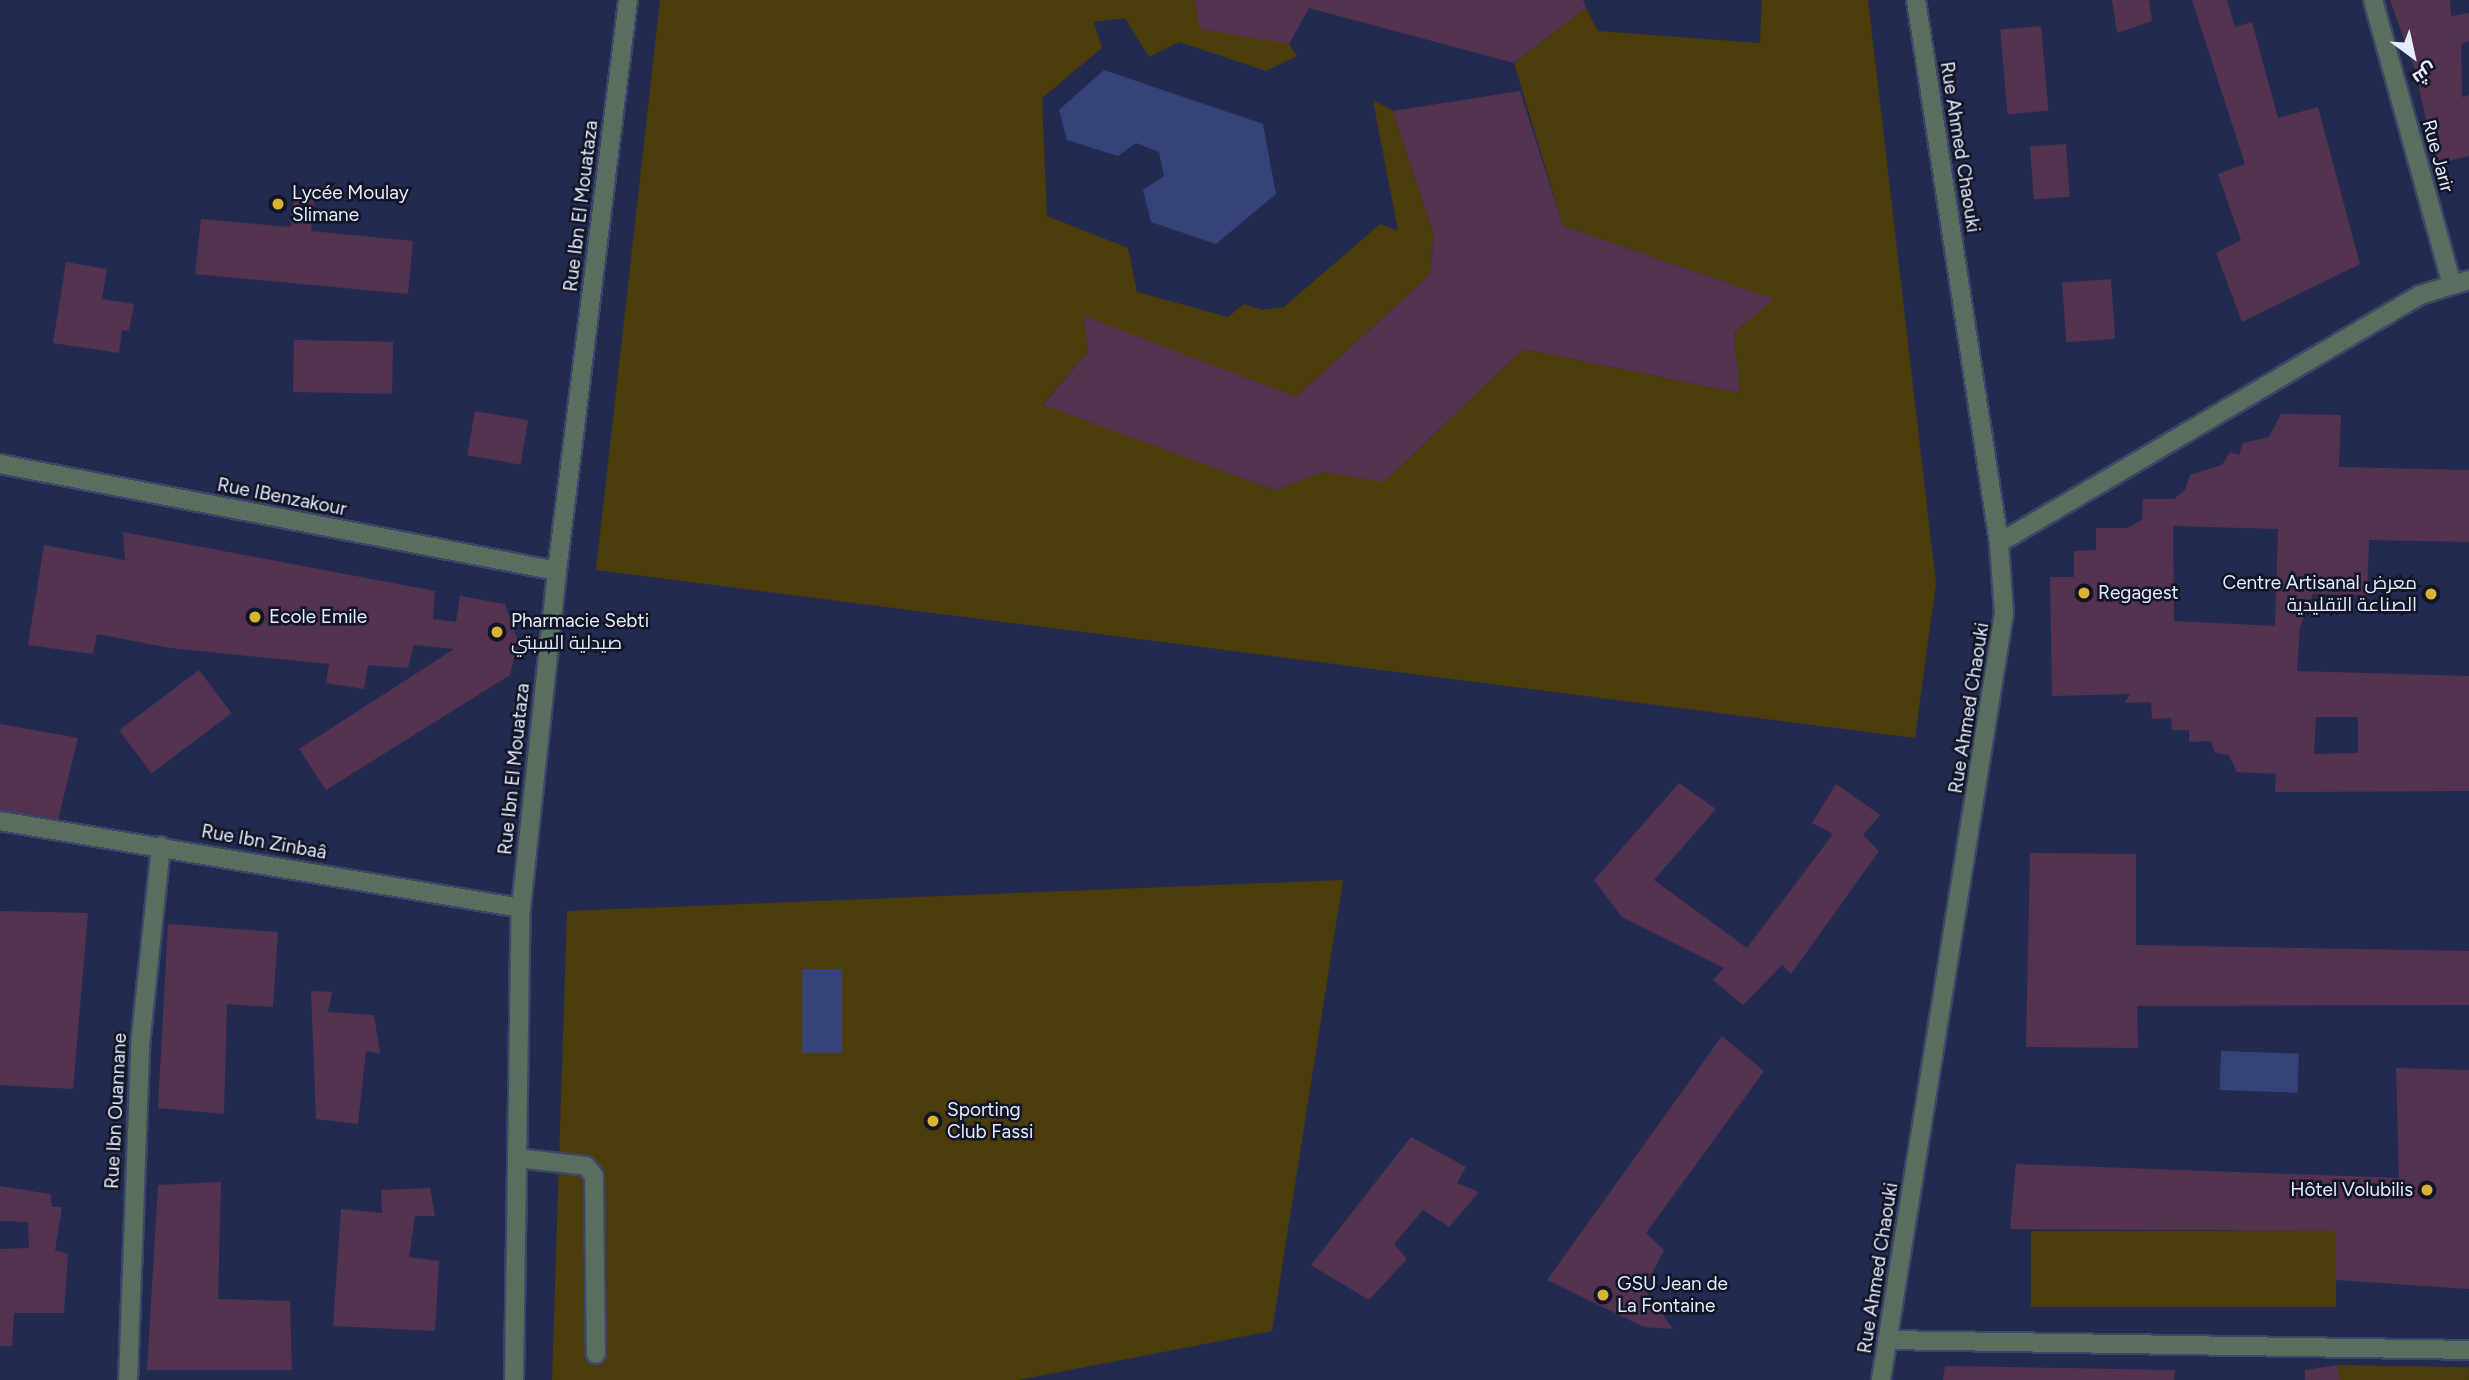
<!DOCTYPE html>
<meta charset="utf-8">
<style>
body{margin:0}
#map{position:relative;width:2469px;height:1380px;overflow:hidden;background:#222b4f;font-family:Figtree,Cairo,sans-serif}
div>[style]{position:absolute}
.green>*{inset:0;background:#4b3c09;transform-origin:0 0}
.water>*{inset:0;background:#344278;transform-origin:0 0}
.building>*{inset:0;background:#53324f;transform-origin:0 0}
.roads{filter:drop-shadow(2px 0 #3d4668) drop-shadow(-2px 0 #3d4668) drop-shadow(0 2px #3d4668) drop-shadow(0 -2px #3d4668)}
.minor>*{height:18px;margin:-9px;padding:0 9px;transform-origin:9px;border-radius:9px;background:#576f5c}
.dots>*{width:19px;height:19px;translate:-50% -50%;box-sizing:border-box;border:4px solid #111525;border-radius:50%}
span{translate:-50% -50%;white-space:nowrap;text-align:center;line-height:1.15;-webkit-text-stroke:5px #111525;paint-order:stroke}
.street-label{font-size:19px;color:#e5ecfe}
.poi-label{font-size:19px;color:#e5ecfe}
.left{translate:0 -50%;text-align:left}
.right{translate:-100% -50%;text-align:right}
.north{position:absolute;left:2378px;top:21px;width:70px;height:70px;-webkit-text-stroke:5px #111525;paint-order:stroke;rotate:147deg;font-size:19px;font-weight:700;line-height:28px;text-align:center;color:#e5ecfe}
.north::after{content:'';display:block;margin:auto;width:24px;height:32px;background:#e5ecfe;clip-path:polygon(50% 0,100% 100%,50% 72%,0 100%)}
</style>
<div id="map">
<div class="green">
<div style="clip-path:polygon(660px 0,1195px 0,1289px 44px,1297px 56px,1266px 71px,1179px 42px,1149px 57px,1125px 18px,1094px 22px,1102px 48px,1042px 98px,1047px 216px,1128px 248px,1137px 292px,1228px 317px,1244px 304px,1262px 310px,1284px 307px,1380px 224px,1398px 231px,1373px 100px,1393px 111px,1434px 235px,1430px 275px,1296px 397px,1084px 317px,1088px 352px,1043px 404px,1275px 490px,1324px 472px,1385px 481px,1523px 349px,1740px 393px,1734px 333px,1773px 299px,1563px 226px,1514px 63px,1586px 8px,1598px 31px,1760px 43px,1762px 0,1868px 0,1936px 583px,1915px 738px,596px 570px)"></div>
<div style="clip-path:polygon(1343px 880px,1272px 1331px,1018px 1380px,552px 1380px,567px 911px)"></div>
<div style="left:2336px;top:1231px;width:76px;height:305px;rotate:90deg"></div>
<div style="left:2337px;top:1365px;width:132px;height:15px;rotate:1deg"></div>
</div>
<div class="water">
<div style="clip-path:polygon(1104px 70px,1263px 124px,1276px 194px,1216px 244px,1151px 222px,1143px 190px,1164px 176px,1159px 152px,1136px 143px,1118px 156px,1067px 140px,1059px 110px)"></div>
<div style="left:802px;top:969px;width:40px;height:84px"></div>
<div style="left:2221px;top:1051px;width:78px;height:39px;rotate:2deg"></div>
</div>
<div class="building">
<div style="clip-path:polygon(1195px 0,1583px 0,1586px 8px,1514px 63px,1309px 8px,1289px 44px,1200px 29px)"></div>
<div style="clip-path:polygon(2112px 0,2149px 0,2152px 21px,2117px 33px)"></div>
<div style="clip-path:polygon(2192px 0,2227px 0,2235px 27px,2252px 22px,2278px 118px,2318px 107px,2360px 264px,2242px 322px,2216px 253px,2241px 240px,2218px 174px,2245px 164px)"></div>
<div style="clip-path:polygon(2390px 0,2450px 0,2451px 16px,2469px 13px,2469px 41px,2461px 44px,2462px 97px,2469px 95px,2469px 156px,2436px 164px,2415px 70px)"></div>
<div style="left:2041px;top:26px;width:85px;height:41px;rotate:85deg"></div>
<div style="clip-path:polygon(1520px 91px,1563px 226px,1774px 299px,1734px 333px,1740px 393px,1523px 349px,1384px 482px,1324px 472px,1275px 490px,1043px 405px,1088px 352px,1084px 316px,1296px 397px,1430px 275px,1434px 235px,1393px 111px)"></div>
<div style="left:2066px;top:144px;width:53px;height:36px;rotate:86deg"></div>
<div style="clip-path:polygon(294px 198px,314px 200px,311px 231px,413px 241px,408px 294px,195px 274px,201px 219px,291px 227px)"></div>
<div style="clip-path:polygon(66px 262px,107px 269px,102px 299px,134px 304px,129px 331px,122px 330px,119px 353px,53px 343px)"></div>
<div style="left:2111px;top:279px;width:60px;height:49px;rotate:86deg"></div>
<div style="left:294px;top:340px;width:99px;height:52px;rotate:1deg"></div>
<div style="left:475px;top:411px;width:54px;height:45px;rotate:10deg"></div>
<div style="clip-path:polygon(evenodd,2281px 414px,2341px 415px,2339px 467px,2469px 470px,2469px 542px,2369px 540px,2367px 595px,2313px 594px,2300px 627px,2297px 671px,2469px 676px,2469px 791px,2275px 792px,2276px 774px,2237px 772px,2229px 755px,2215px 753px,2211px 741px,2189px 742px,2189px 730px,2172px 730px,2171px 718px,2152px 719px,2151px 702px,2125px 703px,2130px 694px,2052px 696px,2050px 577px,2074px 577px,2074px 551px,2096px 550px,2096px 528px,2127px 528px,2142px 520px,2143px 499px,2174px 499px,2185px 490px,2190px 475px,2222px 465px,2230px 452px,2239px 455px,2243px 443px,2269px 437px,2281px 414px,2173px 526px,2278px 529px,2275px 626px,2174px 621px,2173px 526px,2281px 414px,2316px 717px,2358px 717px,2358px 753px,2314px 754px,2316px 717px)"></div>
<div style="clip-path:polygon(123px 532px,435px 591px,433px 619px,456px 622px,460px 596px,505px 604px,518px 642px,510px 675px,326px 790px,299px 749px,454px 649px,414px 645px,408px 668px,368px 665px,364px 689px,326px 683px,329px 664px,170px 648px,97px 634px,93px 654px,28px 645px,44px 545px,125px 560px)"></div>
<div style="left:199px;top:670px;width:54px;height:100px;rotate:53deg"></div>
<div style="clip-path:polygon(0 724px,78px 738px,57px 824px,0 812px)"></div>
<div style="clip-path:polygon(1679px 783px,1716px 809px,1654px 880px,1747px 948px,1833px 834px,1812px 823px,1836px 784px,1880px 815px,1863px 835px,1879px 851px,1791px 974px,1782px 965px,1743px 1005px,1713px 980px,1724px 968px,1622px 917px,1594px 880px)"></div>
<div style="clip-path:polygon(2030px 853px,2136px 854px,2136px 945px,2469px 951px,2469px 1005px,2137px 1006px,2138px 1048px,2026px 1047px)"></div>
<div style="clip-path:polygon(0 911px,88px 913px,73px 1089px,0 1085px)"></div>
<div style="clip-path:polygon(168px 924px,278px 932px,273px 1007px,227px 1004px,224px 1114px,158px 1108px)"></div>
<div style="clip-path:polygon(311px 991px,332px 992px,328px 1012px,374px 1015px,380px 1053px,366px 1051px,358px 1124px,316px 1119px)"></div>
<div style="clip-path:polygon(1722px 1036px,1764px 1071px,1646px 1233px,1664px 1250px,1644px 1289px,1673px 1329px,1644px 1327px,1547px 1280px)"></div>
<div style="clip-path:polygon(2396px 1068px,2469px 1070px,2469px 1289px,2336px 1280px,2336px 1231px,2010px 1229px,2016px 1164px,2399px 1178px)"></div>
<div style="clip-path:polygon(1411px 1137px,1466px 1167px,1457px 1183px,1479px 1192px,1449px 1227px,1423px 1210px,1394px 1244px,1407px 1259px,1369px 1300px,1311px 1265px)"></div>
<div style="clip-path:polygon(221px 1182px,218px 1299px,290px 1301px,292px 1370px,147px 1370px,158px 1185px)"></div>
<div style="clip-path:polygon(0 1186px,50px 1194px,52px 1207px,62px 1207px,55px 1250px,68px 1254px,64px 1313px,14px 1313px,12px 1346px,0 1346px,0 1249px,29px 1248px,28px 1222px,0 1221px)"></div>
<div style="clip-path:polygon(430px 1188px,435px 1216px,415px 1216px,409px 1257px,439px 1261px,435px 1331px,333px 1326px,341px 1209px,382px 1213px,381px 1190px)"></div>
<div style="clip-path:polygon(2337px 1365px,2340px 1380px,2305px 1380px,2305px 1370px)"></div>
<div style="clip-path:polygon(1945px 1366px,2175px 1370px,2174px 1380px,1943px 1380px)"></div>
</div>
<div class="roads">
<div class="minor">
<div style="left:2373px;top:0;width:293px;rotate:74.5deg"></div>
<div style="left:0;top:464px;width:567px;rotate:10.87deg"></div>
<div style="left:1999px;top:543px;width:489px;rotate:-30.5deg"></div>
<div style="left:2420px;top:295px;width:51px;rotate:-17deg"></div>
<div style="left:0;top:821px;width:528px;rotate:9.48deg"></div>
<div style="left:517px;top:1158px;width:69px;rotate:6.6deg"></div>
<div style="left:586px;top:1166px;width:13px;rotate:51deg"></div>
<div style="left:594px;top:1176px;width:178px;rotate:89.4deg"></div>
<div style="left:1887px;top:1340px;width:582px;rotate:0.98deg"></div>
<div style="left:128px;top:1380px;width:334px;rotate:-87.9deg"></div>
<div style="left:140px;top:1046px;width:201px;rotate:-84deg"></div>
<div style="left:514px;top:1380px;width:472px;rotate:-89.2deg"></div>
<div style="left:521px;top:908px;width:339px;rotate:-83.9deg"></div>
<div style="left:557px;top:571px;width:575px;rotate:-82.91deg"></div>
<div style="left:1881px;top:1380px;width:777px;rotate:-80.89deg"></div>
<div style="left:2004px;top:613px;width:70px;rotate:-94.1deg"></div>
<div style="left:1999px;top:543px;width:549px;rotate:-98.69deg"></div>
</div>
</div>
<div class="dots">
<div style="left:278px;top:204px;background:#dab333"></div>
<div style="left:2084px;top:593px;background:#dab333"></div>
<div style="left:2431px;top:594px;background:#dab333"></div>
<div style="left:255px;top:617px;background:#dab333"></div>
<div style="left:497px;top:632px;background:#dab333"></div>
<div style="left:933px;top:1121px;background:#dab333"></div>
<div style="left:2427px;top:1190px;background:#dab333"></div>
<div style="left:1603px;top:1295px;background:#dab333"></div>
</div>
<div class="street-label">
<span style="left:1960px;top:147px;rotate:81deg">Rue Ahmed Chaouki</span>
<span style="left:2438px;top:156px;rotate:75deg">Rue Jarir</span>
<span style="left:581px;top:206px;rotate:-83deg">Rue Ibn El Mouataza</span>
<span style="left:282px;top:497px;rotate:11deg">Rue IBenzakour</span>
<span style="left:1969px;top:708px;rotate:-81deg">Rue Ahmed Chaouki</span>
<span style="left:514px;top:769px;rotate:-84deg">Rue Ibn El Mouataza</span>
<span style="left:264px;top:842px;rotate:10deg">Rue Ibn Zinbaâ</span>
<span style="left:116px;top:1111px;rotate:-87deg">Rue Ibn Ouannane</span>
<span style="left:1878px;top:1268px;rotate:-81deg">Rue Ahmed Chaouki</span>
</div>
<div class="poi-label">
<span class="left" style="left:292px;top:204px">Lycée Moulay<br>Slimane</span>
<span class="right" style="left:2417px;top:594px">Centre Artisanal معرض<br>الصناعة التقليدية</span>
<span class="left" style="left:2098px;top:593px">Regagest</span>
<span class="left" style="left:269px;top:617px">Ecole Emile</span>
<span class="left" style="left:511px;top:632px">Pharmacie Sebti<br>صيدلية السبتي</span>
<span class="left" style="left:947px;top:1121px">Sporting<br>Club Fassi</span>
<span class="right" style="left:2413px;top:1190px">Hôtel Volubilis</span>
<span class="left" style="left:1617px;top:1295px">GSU Jean de<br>La Fontaine</span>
</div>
<div class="north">ش</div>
</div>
